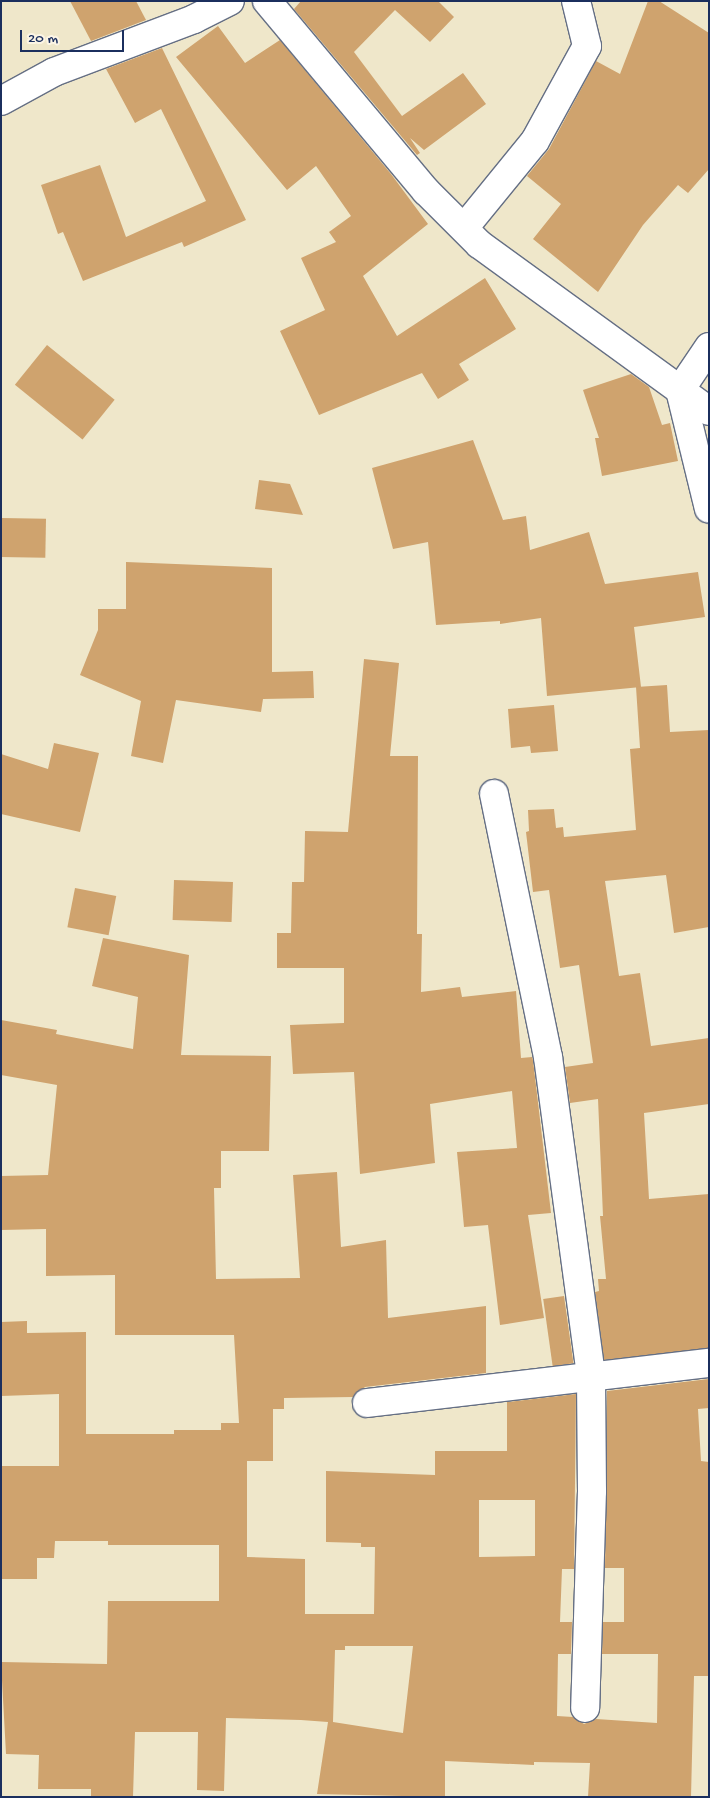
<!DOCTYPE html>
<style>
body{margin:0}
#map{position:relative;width:710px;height:1798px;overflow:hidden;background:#efe7ca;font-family:"Gochi Hand",sans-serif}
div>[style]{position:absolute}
.building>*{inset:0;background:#cfa36e;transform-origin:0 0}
.roads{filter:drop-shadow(1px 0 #656f84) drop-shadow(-1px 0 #656f84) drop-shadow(0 1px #656f84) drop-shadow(0 -1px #656f84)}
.minor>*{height:28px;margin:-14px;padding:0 14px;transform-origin:14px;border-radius:14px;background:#fff}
span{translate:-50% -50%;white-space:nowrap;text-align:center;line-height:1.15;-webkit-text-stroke:4.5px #fcf5e5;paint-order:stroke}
.frame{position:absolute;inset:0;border:2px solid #1b2f5e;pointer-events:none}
.scale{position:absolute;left:20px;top:30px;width:104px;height:22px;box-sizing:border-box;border:2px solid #1b2f5e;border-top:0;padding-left:6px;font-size:15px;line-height:18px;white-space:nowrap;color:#1b2f5e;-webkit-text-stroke:4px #fcf5e5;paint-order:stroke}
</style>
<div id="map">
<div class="building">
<div style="clip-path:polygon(70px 1px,136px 1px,146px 20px,91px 41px)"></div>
<div style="clip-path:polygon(301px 1px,438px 1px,454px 17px,430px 42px,395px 10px,354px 52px,402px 116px,463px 73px,486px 104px,424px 150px,410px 138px,420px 153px,417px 155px,294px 9px)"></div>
<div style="clip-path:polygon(648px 1px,659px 1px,709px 33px,709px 169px,688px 193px,678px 185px,643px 225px,598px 292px,533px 239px,561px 204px,527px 176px,549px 149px,596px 61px,620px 74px)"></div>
<div style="clip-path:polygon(218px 26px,245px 63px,280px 40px,391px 174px,428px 224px,363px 276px,397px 336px,485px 278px,516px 329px,459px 364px,469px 380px,438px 399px,422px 373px,319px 415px,280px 331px,325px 310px,301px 258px,336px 242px,329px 232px,351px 216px,316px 166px,287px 190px,176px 57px)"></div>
<div style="clip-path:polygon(162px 48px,246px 220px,184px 247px,182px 242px,83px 281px,63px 232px,58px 234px,41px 185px,100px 165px,126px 237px,206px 201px,161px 109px,135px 123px,106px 69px)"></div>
<div style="left:47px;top:345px;width:87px;height:51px;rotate:39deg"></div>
<div style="clip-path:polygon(631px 374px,649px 387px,662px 425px,670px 423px,678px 461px,602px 476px,595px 438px,599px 438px,583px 390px)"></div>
<div style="clip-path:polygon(473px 440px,503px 520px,526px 516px,530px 550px,589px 532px,605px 584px,698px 572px,705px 617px,634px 627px,641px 687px,547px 696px,541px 618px,500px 624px,500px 621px,436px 625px,428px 542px,393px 549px,372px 468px)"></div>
<div style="clip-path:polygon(259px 480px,290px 484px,303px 515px,255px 509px)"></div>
<div style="left:1px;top:518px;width:45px;height:39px;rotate:1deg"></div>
<div style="clip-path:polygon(126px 562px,272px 568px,272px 672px,313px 671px,314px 698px,263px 699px,261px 712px,176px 700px,163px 763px,131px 756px,141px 701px,80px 675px,98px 630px,98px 609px,126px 609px)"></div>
<div style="clip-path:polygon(364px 659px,399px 663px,390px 756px,418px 756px,417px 934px,422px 934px,421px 992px,460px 987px,462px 997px,516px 991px,521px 1058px,532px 1057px,533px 1060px,551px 1213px,528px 1215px,544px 1318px,500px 1325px,488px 1225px,464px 1227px,457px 1152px,517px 1148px,512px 1091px,430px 1104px,435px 1163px,360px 1174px,354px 1072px,293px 1074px,290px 1025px,344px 1023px,344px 968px,277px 968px,277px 933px,291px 933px,292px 882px,304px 882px,305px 831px,348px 832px)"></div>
<div style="clip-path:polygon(667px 685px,670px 732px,709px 730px,709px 927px,674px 933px,666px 875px,605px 881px,619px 976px,640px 973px,651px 1046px,709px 1038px,709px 1104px,644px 1113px,649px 1199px,709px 1194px,709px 1348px,604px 1360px,595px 1292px,599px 1291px,598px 1279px,606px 1279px,600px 1216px,603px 1216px,598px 1099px,570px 1103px,565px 1067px,593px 1063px,579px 965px,560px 968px,549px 890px,533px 892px,526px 832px,529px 831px,528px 810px,554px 809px,556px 828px,563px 827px,564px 837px,636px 830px,630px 749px,640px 748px,636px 687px)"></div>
<div style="clip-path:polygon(554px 705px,558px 751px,531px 753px,530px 746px,511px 748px,508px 709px)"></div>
<div style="clip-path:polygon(54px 743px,99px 753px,80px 832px,1px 814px,1px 754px,48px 769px)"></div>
<div style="left:174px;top:880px;width:59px;height:40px;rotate:2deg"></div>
<div style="left:75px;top:888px;width:42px;height:40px;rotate:11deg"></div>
<div style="clip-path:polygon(evenodd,103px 938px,189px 955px,181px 1055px,271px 1056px,269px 1151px,221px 1151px,221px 1188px,214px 1188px,216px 1279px,300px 1278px,293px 1175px,337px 1172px,341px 1247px,386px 1240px,388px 1318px,486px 1306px,486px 1373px,365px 1387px,353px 1397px,284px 1398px,284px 1409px,273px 1409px,273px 1461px,247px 1461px,247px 1557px,305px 1559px,305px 1614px,374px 1614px,375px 1547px,361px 1547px,361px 1543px,326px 1542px,326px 1471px,435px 1475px,435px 1451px,507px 1451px,507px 1402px,576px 1394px,574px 1569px,562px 1569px,560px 1622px,572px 1622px,571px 1654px,558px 1654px,557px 1716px,573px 1717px,584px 1724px,596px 1719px,657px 1723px,658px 1654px,602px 1654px,603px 1622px,624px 1622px,624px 1568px,605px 1568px,607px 1391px,709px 1379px,709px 1408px,698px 1409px,701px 1461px,709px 1462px,709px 1676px,694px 1676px,691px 1797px,588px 1797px,590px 1763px,534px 1762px,534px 1765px,445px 1761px,445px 1797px,317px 1794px,328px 1722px,301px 1720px,226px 1718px,224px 1791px,197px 1790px,198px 1732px,135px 1732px,133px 1797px,91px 1797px,91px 1789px,38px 1789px,39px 1755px,6px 1754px,1px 1662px,107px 1664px,108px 1601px,219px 1601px,219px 1545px,108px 1545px,108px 1541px,55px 1541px,54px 1558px,37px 1558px,37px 1579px,1px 1579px,1px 1466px,59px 1466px,59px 1394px,1px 1396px,1px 1322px,27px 1321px,27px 1333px,86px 1332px,86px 1434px,174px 1434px,174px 1430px,221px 1430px,221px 1423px,239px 1423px,234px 1335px,115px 1335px,115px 1275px,46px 1276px,46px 1229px,1px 1230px,1px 1176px,48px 1175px,57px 1085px,1px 1075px,1px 1020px,57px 1030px,56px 1034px,133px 1049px,138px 997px,92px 986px,103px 938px,479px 1500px,535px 1500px,535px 1556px,479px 1557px,479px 1500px,103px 938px,345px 1646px,413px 1646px,403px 1733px,333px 1722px,335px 1650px,345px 1650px,345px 1646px)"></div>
<div style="left:564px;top:1296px;width:68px;height:21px;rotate:82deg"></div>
</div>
<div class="roads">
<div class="minor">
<div style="left:267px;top:1px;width:248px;rotate:50.1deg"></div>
<div style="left:426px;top:191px;width:75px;rotate:45deg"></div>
<div style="left:479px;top:244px;width:284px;rotate:36deg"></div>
<div style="left:1px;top:101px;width:60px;rotate:-28.7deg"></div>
<div style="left:54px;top:72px;width:150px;rotate:-20.7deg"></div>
<div style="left:194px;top:19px;width:40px;rotate:-26.6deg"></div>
<div style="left:464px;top:228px;width:112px;rotate:-50.8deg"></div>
<div style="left:535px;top:141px;width:108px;rotate:-61.3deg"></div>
<div style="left:587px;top:46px;width:46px;rotate:-103.7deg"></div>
<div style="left:709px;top:347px;width:52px;rotate:124deg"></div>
<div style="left:680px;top:390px;width:122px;rotate:76.3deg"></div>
<div style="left:494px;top:794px;width:268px;rotate:78.4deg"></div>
<div style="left:548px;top:1057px;width:323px;rotate:82.3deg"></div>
<div style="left:591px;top:1377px;width:114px;rotate:89.5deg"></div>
<div style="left:592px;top:1491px;width:217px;rotate:91.8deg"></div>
<div style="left:367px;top:1403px;width:344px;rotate:-6.7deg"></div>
</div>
</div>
<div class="frame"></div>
<div class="scale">20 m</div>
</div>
